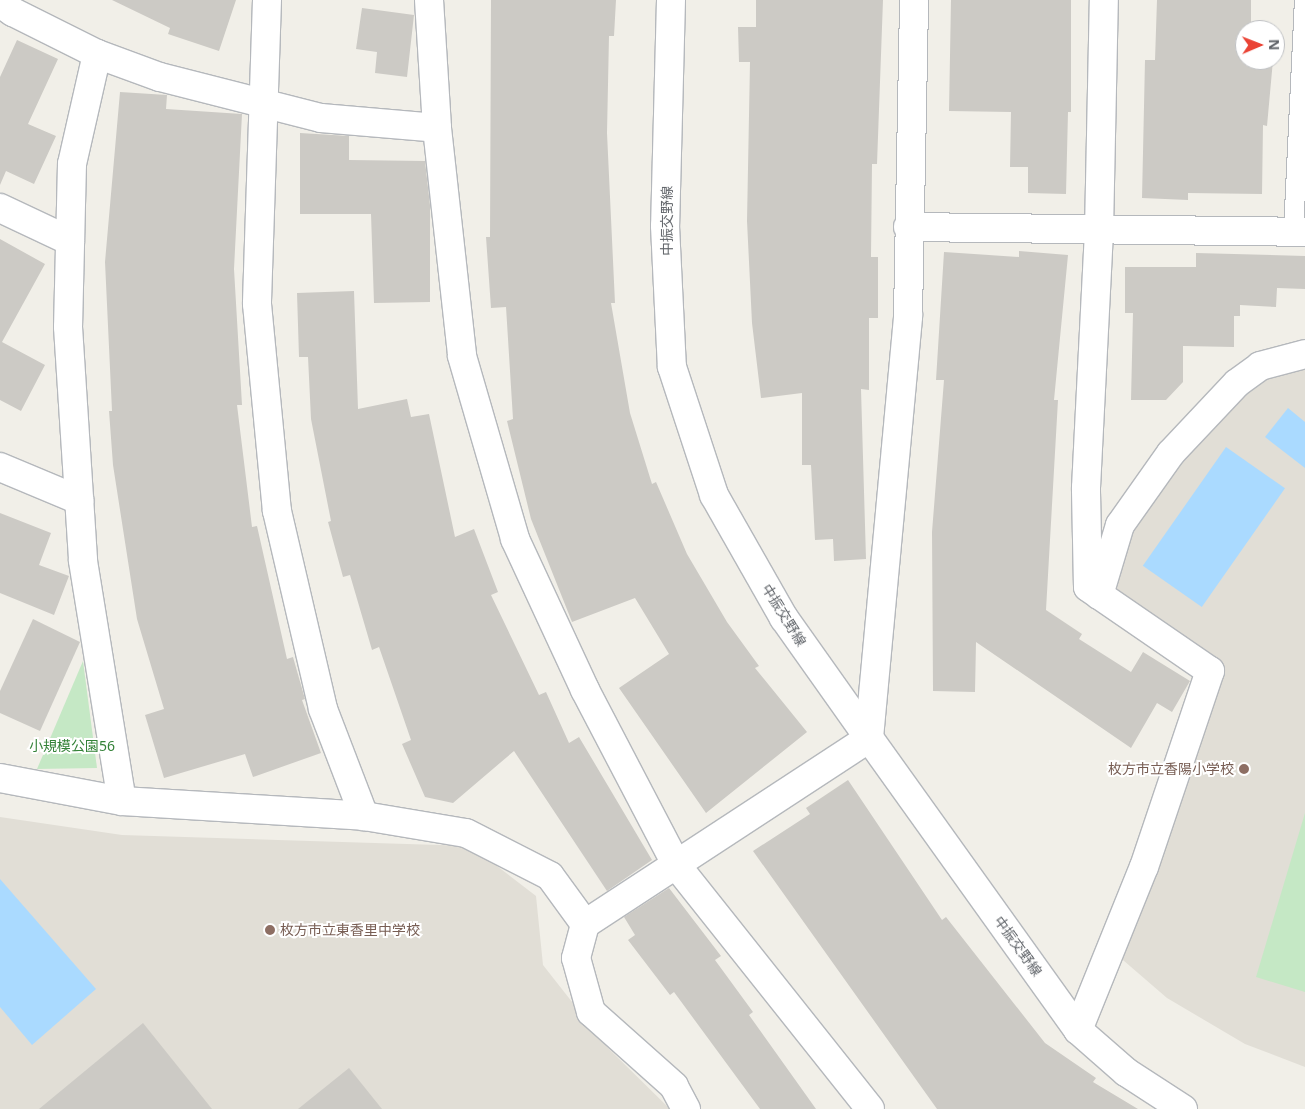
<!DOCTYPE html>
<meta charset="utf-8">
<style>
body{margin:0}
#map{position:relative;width:1305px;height:1109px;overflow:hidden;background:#f1efe8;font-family:"Noto Sans","Noto Sans JP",sans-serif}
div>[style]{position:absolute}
.education>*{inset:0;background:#e1ded6}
.green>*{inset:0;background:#c5e8c5}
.water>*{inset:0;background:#aadaff;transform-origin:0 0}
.building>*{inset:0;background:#cccac5}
.roads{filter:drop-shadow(1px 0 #b5b8bc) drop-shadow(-1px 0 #b5b8bc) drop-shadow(0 1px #b5b8bc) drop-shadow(0 -1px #b5b8bc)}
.lane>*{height:19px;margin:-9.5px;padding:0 9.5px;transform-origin:9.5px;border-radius:9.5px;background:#fff}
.street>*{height:28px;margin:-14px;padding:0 14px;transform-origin:14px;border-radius:14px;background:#fff}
.secondary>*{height:28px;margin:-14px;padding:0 14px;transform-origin:14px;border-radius:14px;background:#fff}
.dots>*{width:14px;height:14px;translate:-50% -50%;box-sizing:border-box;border:2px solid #fff;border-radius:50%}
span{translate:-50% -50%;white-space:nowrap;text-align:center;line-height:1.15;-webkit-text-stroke:4px #fff;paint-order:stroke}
.street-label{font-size:14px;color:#5f6368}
.park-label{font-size:14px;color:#348238}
.education-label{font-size:14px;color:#785e54}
.right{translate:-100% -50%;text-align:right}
.left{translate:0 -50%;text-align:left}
.north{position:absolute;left:1235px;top:20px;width:50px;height:50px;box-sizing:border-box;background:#fff;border:1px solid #bfc1c3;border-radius:50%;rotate:89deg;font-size:14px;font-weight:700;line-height:20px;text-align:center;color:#5f6368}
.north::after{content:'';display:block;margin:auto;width:18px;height:22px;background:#ea4335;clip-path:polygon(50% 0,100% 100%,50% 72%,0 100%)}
</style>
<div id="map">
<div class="education">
<div style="clip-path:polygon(1305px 360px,1305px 1067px,1245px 1044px,1167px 998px,1116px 954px,1217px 669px,1106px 592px,1125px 528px,1241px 387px)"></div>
<div style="clip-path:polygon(0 817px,122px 835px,471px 846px,536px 896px,543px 965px,609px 1049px,670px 1109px,0 1109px)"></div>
</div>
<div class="green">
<div style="clip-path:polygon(83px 661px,97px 768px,37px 769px)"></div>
<div style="clip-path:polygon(1305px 813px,1305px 992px,1256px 977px)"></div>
</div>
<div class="water">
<div style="clip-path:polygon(1288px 408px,1305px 422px,1305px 468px,1265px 437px)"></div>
<div style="left:1226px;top:447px;width:72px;height:145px;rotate:35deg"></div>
<div style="clip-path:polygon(0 879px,96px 989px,32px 1045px,0 1007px)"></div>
</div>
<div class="building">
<div style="clip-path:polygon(112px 0,236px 0,219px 51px,168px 34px,170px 28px)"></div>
<div style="clip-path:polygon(491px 0,616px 0,614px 36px,609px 36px,607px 133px,615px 303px,611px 303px,630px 413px,652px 484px,656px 482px,687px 554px,727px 622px,759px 666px,755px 668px,807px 732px,706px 813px,619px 688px,669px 654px,635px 598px,572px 622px,531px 519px,507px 421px,513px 419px,506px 307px,491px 308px,486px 237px,490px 237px)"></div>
<div style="clip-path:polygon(756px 0,883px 0,877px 164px,872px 164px,871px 257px,878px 257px,878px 318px,869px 318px,869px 390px,861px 389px,866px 559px,834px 561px,833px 539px,815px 540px,811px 465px,802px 465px,802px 393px,761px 398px,752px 323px,747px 221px,750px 62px,739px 62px,738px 27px,756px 27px)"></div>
<div style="clip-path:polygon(951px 0,1071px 0,1071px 112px,1068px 112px,1066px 194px,1028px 193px,1028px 167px,1010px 167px,1011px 112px,949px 111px)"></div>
<div style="clip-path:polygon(1157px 0,1251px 0,1251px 24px,1275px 25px,1274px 30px,1245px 30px,1245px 60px,1273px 60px,1267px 126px,1263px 125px,1262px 194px,1188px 193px,1188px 200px,1142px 198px,1145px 60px,1155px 60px)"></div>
<div style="clip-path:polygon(362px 8px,414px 15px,407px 77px,375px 73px,377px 52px,356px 49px)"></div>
<div style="clip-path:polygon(17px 40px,58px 59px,28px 124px,56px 136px,34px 184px,6px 171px,0 185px,0 77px)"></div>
<div style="clip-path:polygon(120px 92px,167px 95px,166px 109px,242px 114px,234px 269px,242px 405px,237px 405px,252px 527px,257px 526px,287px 659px,293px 657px,305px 699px,302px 700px,321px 753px,253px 777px,245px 754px,164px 778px,145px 715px,164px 709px,137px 619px,113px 465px,109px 411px,112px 411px,105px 262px)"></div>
<div style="clip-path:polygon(300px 133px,349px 136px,349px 160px,425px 161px,430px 205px,430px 302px,374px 303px,371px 214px,300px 214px)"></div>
<div style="clip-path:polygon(0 239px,45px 264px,2px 342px,45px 365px,21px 411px,0 400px)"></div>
<div style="clip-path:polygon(1019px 251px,1068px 255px,1054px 400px,1058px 400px,1046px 610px,1082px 634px,1079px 639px,1131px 672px,1143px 652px,1190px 681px,1172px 712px,1157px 703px,1131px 748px,976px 642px,975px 692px,933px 691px,932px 532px,944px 380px,936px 380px,944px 252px,1019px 257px)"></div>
<div style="clip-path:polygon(1196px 253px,1305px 256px,1305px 289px,1277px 288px,1276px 307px,1240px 305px,1240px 316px,1234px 316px,1234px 347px,1183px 346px,1183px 382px,1166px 400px,1131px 400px,1133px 313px,1125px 313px,1125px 267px,1196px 267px)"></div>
<div style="clip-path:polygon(354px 291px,358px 409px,407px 399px,411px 417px,429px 414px,455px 537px,474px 529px,498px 592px,491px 595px,539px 695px,546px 692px,569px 743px,579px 737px,652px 860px,607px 891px,514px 751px,453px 803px,425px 797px,402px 744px,411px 740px,379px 647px,372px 650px,350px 575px,343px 577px,328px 522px,331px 521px,311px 419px,308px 357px,299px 357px,297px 293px)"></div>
<div style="clip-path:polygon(0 513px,51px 533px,39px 565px,69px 576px,54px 615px,0 593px)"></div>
<div style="clip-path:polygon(33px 619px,80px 642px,40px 731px,0 713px,0 691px)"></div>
<div style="clip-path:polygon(848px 780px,942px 920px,946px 917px,1045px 1043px,1096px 1078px,1093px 1082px,1138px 1109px,937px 1109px,753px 851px,810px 814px,806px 808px)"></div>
<div style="clip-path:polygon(669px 888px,721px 956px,715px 960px,753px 1012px,749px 1015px,816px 1109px,760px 1109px,674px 992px,670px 995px,628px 940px,635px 935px,624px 917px)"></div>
<div style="clip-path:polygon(143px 1023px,212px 1109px,39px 1109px)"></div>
<div style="clip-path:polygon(349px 1068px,382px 1109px,298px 1109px)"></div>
</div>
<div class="roads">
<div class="lane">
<div style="left:1293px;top:232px;width:232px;rotate:-87.3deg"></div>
</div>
<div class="street">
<div style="left:267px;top:0;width:304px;rotate:91.9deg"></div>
<div style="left:257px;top:304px;width:208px;rotate:84.5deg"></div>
<div style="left:277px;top:511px;width:203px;rotate:76.9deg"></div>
<div style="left:323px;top:709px;width:115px;rotate:69deg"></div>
<div style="left:429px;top:0;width:128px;rotate:86.4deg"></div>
<div style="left:437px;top:128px;width:229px;rotate:83.7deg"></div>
<div style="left:462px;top:356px;width:191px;rotate:73.8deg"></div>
<div style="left:515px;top:539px;width:166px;rotate:65.1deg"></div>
<div style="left:585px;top:690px;width:199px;rotate:62.4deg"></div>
<div style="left:677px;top:866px;width:310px;rotate:51.5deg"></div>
<div style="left:0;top:3px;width:16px;rotate:35deg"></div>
<div style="left:13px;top:12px;width:94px;rotate:26.6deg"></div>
<div style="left:97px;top:54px;width:67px;rotate:20.1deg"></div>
<div style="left:160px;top:77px;width:166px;rotate:14.3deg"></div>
<div style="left:321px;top:118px;width:116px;rotate:4.9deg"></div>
<div style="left:97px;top:54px;width:113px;rotate:102.8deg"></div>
<div style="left:72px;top:164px;width:163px;rotate:91.4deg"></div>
<div style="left:68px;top:327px;width:234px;rotate:86.3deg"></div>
<div style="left:83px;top:561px;width:243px;rotate:80.8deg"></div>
<div style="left:0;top:208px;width:77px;rotate:25.2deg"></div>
<div style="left:908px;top:227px;width:397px;rotate:0.7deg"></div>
<div style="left:0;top:467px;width:86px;rotate:22.7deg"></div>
<div style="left:1099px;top:595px;width:73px;rotate:-73.3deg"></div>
<div style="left:1120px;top:525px;width:88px;rotate:-54.7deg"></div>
<div style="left:1171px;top:453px;width:96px;rotate:-46.7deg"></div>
<div style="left:1237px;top:383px;width:29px;rotate:-36deg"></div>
<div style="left:1260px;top:366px;width:47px;rotate:-14.9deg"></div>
<div style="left:869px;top:738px;width:424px;rotate:-84.7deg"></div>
<div style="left:908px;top:316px;width:316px;rotate:-88.9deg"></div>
<div style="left:869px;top:738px;width:359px;rotate:54.4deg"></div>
<div style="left:1078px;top:1030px;width:64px;rotate:41.2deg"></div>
<div style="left:1126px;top:1072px;width:68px;rotate:33deg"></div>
<div style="left:0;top:778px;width:124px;rotate:10.7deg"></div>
<div style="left:122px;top:801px;width:242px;rotate:3.5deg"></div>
<div style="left:364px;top:816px;width:103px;rotate:9.5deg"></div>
<div style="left:466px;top:833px;width:94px;rotate:27.1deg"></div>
<div style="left:550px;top:876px;width:59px;rotate:53.9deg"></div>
<div style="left:1078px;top:1030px;width:176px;rotate:-68deg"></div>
<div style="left:1144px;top:867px;width:207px;rotate:-71.4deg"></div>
<div style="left:1210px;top:671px;width:148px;rotate:-145.5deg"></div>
<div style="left:1088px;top:587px;width:99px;rotate:-91.2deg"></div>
<div style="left:1086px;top:488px;width:257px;rotate:-87.1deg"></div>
<div style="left:1099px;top:231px;width:231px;rotate:-88.8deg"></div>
<div style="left:686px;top:1109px;width:26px;rotate:-118deg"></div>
<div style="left:674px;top:1086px;width:111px;rotate:-138.3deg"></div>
<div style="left:591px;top:1012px;width:56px;rotate:-105.5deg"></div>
<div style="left:576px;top:958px;width:35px;rotate:-75deg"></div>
<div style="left:585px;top:924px;width:339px;rotate:-33.2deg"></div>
</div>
<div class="secondary">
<div style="left:671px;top:0;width:226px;rotate:91.5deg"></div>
<div style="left:665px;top:226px;width:141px;rotate:87.2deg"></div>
<div style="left:672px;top:367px;width:135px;rotate:71.8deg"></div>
<div style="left:714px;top:495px;width:142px;rotate:60.4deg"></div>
<div style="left:784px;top:618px;width:147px;rotate:54.7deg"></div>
</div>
</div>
<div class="dots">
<div style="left:1244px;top:769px;background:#8d6e63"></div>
<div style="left:270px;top:930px;background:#8d6e63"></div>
</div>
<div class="street-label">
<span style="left:667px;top:221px;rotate:-90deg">中振交野線</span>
<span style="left:784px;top:615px;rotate:58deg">中振交野線</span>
<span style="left:1018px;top:946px;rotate:54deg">中振交野線</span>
</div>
<div class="park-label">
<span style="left:72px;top:746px">小規模公園56</span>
</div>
<div class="education-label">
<span class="right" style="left:1234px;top:769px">枚方市立香陽小学校</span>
<span class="left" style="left:280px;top:930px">枚方市立東香里中学校</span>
</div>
<div class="north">N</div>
</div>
